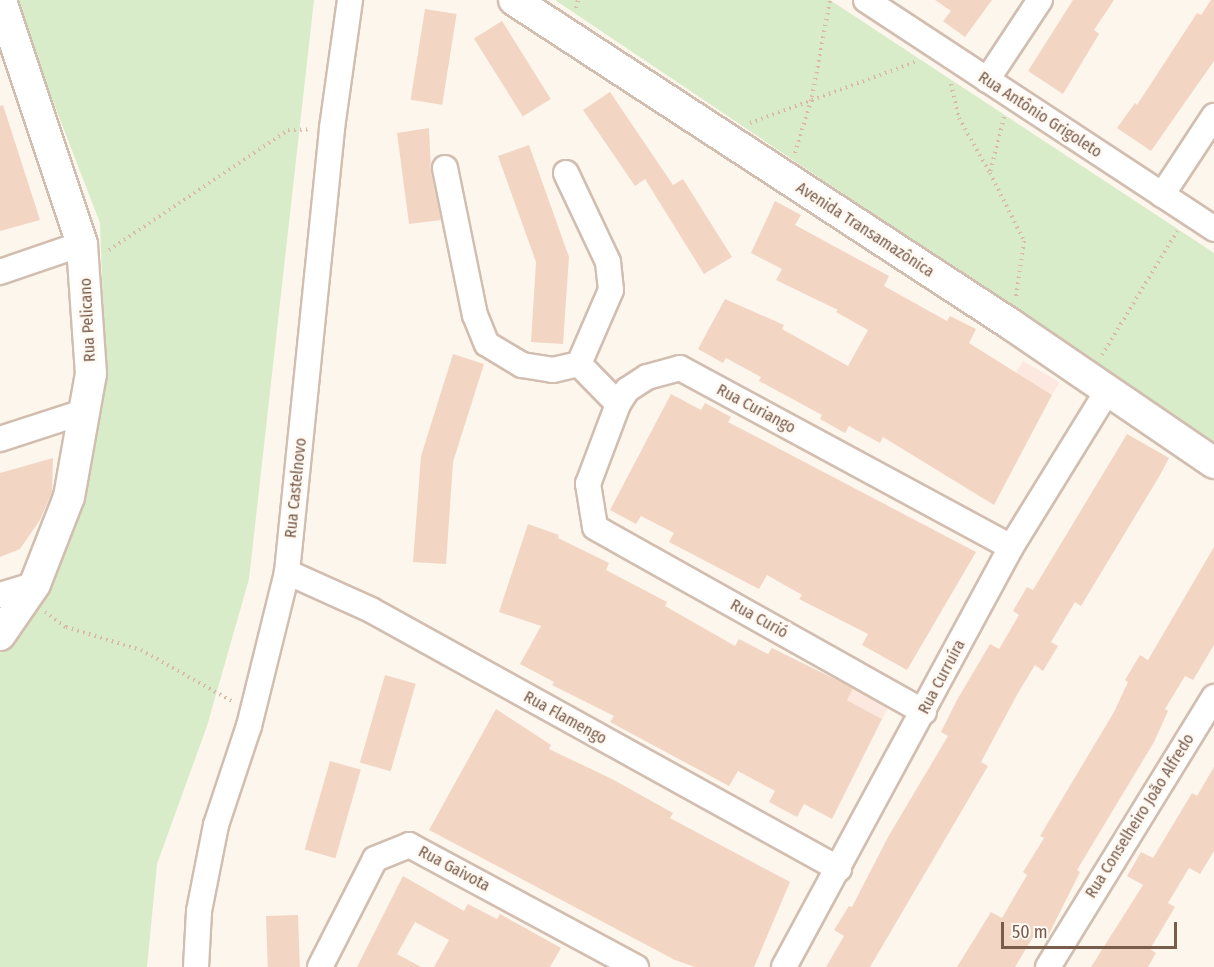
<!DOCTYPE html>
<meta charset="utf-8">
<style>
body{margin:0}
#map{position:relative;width:1214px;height:967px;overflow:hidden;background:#fdf6ec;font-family:"Fira Sans Condensed",sans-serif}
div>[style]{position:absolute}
.commercial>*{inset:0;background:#fde8e0;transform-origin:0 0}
.green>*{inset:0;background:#d8ecc9}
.building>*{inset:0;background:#f3d5c3;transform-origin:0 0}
.path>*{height:4px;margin-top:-2px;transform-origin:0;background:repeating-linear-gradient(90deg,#d9b8a5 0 1.5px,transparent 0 6px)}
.roads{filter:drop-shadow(2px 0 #d1beb0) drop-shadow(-2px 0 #d1beb0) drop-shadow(0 2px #d1beb0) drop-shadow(0 -2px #d1beb0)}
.minor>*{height:24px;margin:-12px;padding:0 12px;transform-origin:12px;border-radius:12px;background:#fff}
.tertiary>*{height:30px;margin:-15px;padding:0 15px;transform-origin:15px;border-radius:15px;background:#fff}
span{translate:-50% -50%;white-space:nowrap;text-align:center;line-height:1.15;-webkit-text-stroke:6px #fffaf3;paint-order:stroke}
.street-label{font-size:16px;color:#7a5c4d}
.scale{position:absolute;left:1001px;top:922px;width:176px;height:27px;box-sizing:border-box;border:3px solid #7a5c4d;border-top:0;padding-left:8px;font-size:18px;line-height:21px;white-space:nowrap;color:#7a5c4d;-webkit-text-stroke:4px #fffaf3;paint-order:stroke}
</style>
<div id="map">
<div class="commercial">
<div style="left:1023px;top:361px;width:42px;height:15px;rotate:30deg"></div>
<div style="clip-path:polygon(854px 687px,888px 708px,882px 719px,846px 699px)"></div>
</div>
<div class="green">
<div style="clip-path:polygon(14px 0,314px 0,249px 579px,207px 726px,157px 864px,147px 967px,0 967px,0 653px,30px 620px,85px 487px,104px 333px,100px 223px)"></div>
<div style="clip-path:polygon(555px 0,830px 0,1214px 253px,1214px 443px)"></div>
</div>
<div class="building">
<div style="clip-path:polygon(935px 0,992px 0,965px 37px,943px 21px,951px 11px)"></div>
<div style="clip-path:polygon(1073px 0,1114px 0,1094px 30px,1099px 34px,1063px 94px,1028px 71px)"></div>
<div style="clip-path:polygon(1211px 0,1214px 0,1214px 61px,1151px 151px,1117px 128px,1135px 103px,1137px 105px,1197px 13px,1201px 15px)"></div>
<div style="left:425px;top:9px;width:32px;height:92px;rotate:9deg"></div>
<div style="left:502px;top:21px;width:92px;height:33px;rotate:58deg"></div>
<div style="clip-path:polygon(610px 92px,673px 185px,683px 179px,732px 257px,704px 274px,645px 179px,635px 186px,583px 110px)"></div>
<div style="clip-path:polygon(3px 105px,40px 220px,0 231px,0 106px)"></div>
<div style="clip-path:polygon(429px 128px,431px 171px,441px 220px,409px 224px,397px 133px)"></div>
<div style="clip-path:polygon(529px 145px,569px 257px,563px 344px,531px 342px,536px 262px,498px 156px)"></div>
<div style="clip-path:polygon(775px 201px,801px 215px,795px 225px,889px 276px,884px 286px,947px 321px,950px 316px,976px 329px,969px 343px,1052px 395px,994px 505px,883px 437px,880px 443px,849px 426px,845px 433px,820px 419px,822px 415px,759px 381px,761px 377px,726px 358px,723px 363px,698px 349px,725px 299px,784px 325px,782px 329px,848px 366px,868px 330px,836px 312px,838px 310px,776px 280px,782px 269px,751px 253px)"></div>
<div style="clip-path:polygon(453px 354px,484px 364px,453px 462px,446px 564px,413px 562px,421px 456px)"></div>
<div style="clip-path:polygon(671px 394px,701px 410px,705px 403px,731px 417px,728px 422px,976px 552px,907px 670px,862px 645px,868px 634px,799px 599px,802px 595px,767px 575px,759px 589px,669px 542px,674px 533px,641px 516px,636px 524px,610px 510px)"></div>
<div style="clip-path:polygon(1127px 434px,1169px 458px,1160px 475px,1081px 606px,1075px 602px,1051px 642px,1058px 646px,1043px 671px,1035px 665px,1018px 693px,981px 762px,988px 766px,870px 967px,826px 967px,844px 936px,834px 930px,849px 906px,852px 907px,888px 837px,948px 736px,941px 732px,957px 700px,990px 644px,999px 649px,1019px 615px,1013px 611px,1027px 587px,1033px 590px)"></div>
<div style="clip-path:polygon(53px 458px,52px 492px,40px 520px,20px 549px,0 557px,0 473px)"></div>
<div style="clip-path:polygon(528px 524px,559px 535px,558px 538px,609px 563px,606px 570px,667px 602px,665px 606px,735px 646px,739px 639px,768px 654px,772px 648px,853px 688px,847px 700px,882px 719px,832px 819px,804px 804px,797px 817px,769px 802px,775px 791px,738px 771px,729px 786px,610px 722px,614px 716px,552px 685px,554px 682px,520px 664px,541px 626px,499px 612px)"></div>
<div style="clip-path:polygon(1214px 547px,1214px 645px,1193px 680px,1185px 676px,1165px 709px,1168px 711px,1154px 742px,1077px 870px,1080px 872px,1047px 938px,1036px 932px,1015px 967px,957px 967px,991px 912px,1002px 918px,1027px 875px,1023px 872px,1044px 838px,1040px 836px,1114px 712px,1128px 682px,1125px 680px,1140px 655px,1148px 660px)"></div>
<div style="left:385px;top:675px;width:32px;height:91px;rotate:16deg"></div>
<div style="clip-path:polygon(496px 709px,551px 745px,549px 749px,612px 779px,673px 813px,670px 818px,790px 882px,754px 967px,695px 967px,675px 960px,429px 830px)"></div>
<div style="left:330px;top:761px;width:32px;height:92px;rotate:16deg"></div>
<div style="clip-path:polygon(1214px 767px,1214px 851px,1200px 874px,1189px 868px,1168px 903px,1175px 907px,1150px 949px,1156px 953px,1148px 967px,1091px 967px,1143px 885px,1127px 876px,1141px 852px,1153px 858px,1192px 793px,1197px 796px)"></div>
<div style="clip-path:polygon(403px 876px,464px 911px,468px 904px,497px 919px,500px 914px,561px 948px,550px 967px,434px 967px,449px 940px,415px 922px,397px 954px,421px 967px,357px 967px)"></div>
<div style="left:298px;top:915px;width:52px;height:32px;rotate:88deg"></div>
</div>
<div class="path">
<div style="left:576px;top:8px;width:8px;rotate:-76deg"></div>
<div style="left:951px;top:84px;width:35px;rotate:77deg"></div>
<div style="left:959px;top:118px;width:63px;rotate:60.6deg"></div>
<div style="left:1004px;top:117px;width:58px;rotate:104deg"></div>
<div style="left:990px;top:173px;width:76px;rotate:63.4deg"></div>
<div style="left:1024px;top:241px;width:57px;rotate:98.1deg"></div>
<div style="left:750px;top:123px;width:179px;rotate:-20.3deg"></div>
<div style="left:795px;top:153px;width:59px;rotate:-73.1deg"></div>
<div style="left:812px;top:97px;width:99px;rotate:-79.5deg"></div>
<div style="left:109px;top:250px;width:216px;rotate:-33.8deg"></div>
<div style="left:288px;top:130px;width:23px;rotate:-2deg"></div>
<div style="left:1102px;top:355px;width:145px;rotate:-58.8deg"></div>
<div style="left:45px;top:612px;width:26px;rotate:36deg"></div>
<div style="left:66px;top:627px;width:78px;rotate:17deg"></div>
<div style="left:141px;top:650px;width:104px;rotate:29.3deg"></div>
</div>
<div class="roads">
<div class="minor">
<div style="left:866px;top:0;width:417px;rotate:33.3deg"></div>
<div style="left:987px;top:80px;width:96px;rotate:-56.5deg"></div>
<div style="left:445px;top:168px;width:150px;rotate:78.5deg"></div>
<div style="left:475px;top:315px;width:31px;rotate:68deg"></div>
<div style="left:487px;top:344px;width:41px;rotate:31deg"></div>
<div style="left:522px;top:365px;width:31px;rotate:9deg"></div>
<div style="left:553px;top:370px;width:27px;rotate:-13deg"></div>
<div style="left:566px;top:173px;width:98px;rotate:64.7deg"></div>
<div style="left:608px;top:262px;width:28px;rotate:84deg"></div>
<div style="left:611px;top:290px;width:81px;rotate:113.4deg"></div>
<div style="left:579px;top:364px;width:56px;rotate:45.7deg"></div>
<div style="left:1162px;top:195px;width:95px;rotate:-56.6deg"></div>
<div style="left:0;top:272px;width:87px;rotate:-18.9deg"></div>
<div style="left:0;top:439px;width:87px;rotate:-18deg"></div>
<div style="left:287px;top:572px;width:92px;rotate:24.3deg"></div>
<div style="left:371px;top:610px;width:535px;rotate:28.96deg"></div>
<div style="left:0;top:595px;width:37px;rotate:-17deg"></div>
<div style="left:924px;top:712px;width:377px;rotate:-150.7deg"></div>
<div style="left:595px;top:527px;width:44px;rotate:-99.2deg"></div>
<div style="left:588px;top:484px;width:85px;rotate:-69.4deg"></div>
<div style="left:618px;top:404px;width:17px;rotate:-57deg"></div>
<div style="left:627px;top:390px;width:24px;rotate:-33deg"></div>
<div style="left:647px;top:377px;width:34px;rotate:-15deg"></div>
<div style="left:680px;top:368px;width:376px;rotate:28.4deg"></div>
<div style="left:196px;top:967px;width:56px;rotate:-86.9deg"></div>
<div style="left:199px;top:911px;width:88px;rotate:-78.8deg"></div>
<div style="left:216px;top:825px;width:104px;rotate:-71.6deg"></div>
<div style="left:249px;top:726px;width:159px;rotate:-76.1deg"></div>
<div style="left:287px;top:572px;width:446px;rotate:-84.2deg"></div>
<div style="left:332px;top:128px;width:129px;rotate:-82deg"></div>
<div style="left:320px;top:967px;width:121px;rotate:-63deg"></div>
<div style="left:375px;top:859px;width:37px;rotate:-22deg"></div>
<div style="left:409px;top:845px;width:258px;rotate:28.3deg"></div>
<div style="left:784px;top:967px;width:477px;rotate:-61.6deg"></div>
<div style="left:1011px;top:547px;width:185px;rotate:-58.3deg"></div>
<div style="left:1048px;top:967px;width:317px;rotate:-58.4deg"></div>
</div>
<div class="tertiary">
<div style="left:514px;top:0;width:595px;rotate:33.13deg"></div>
<div style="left:1012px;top:325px;width:245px;rotate:34.3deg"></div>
<div style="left:0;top:635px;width:62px;rotate:-55.5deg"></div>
<div style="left:35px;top:584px;width:93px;rotate:-68.7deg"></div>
<div style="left:69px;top:497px;width:125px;rotate:-79.9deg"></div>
<div style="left:91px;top:374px;width:130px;rotate:-94deg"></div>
<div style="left:82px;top:244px;width:257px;rotate:-108.4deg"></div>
</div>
</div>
<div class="street-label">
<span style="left:1040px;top:115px;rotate:33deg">Rua Antônio Grigoleto</span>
<span style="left:865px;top:230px;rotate:33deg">Avenida Transamazônica</span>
<span style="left:88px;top:320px;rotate:-93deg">Rua Pelicano</span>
<span style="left:756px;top:409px;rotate:28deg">Rua Curiango</span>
<span style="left:296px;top:488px;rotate:-84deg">Rua Castelnovo</span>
<span style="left:759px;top:619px;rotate:29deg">Rua Curió</span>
<span style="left:942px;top:677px;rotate:-62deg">Rua Curruíra</span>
<span style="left:565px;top:718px;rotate:29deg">Rua Flamengo</span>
<span style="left:1140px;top:816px;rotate:-58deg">Rua Conselheiro João Alfredo</span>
<span style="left:454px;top:869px;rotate:28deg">Rua Gaivota</span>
</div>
<div class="scale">50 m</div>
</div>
